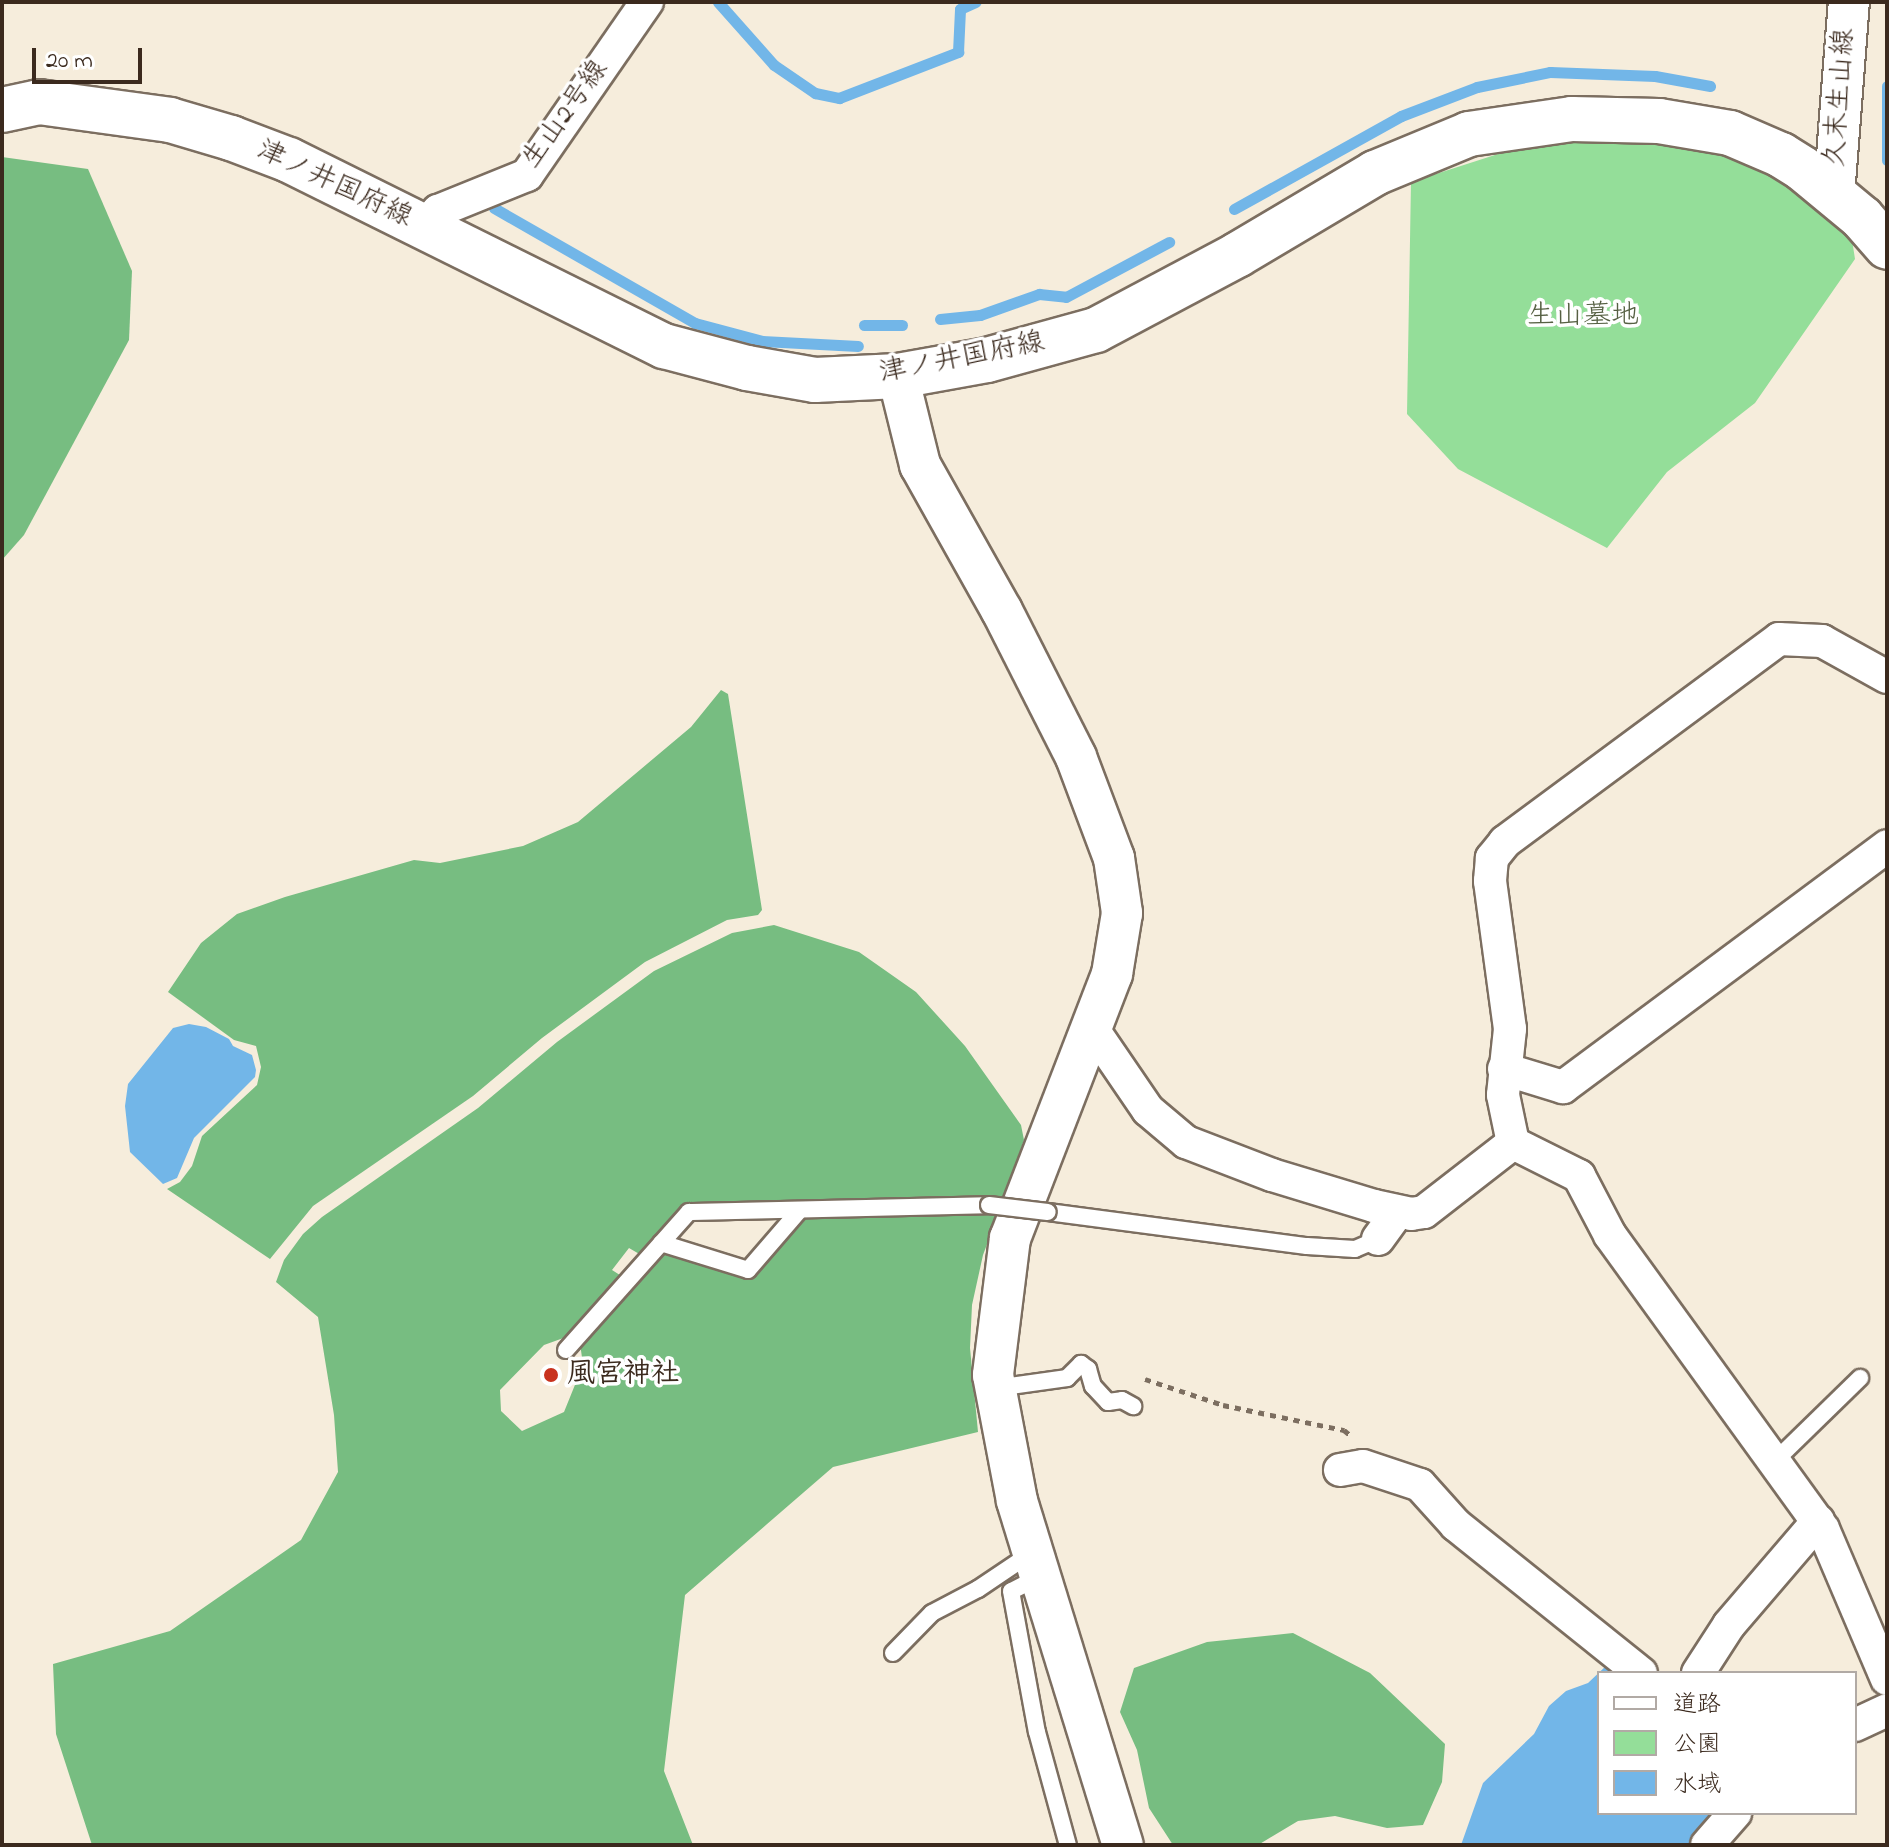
<!DOCTYPE html>
<meta charset="utf-8">
<style>
body{margin:0}
#map{position:relative;width:1889px;height:1847px;overflow:hidden;background:#f6eddc;font-family:"Indie Flower","Klee One",sans-serif}
div>[style]{position:absolute}
.green>*{inset:0;background:#94de99}
.forest>*{inset:0;background:#77bd81}
.water>*{inset:0;background:#72b6e8}
.stream>*{height:11px;margin:-5.5px;padding:0 5.5px;transform-origin:5.5px;border-radius:5.5px;background:#72b6e8}
.path>*{height:5px;margin-top:-2.5px;transform-origin:0;background:repeating-linear-gradient(90deg,#7c6e60 0 6px,transparent 0 12px)}
.roads{filter:drop-shadow(2px 0 #7c6e60) drop-shadow(-2px 0 #7c6e60) drop-shadow(0 2px #7c6e60) drop-shadow(0 -2px #7c6e60)}
.service>*{height:16px;margin:-8px;padding:0 8px;transform-origin:8px;border-radius:8px;background:#fff}
.minor>*{height:32px;margin:-16px;padding:0 16px;transform-origin:16px;border-radius:16px;background:#fff}
.tertiary>*{height:40px;margin:-20px;padding:0 20px;transform-origin:20px;border-radius:20px;background:#fff}
.secondary>*{height:44px;margin:-22px;padding:0 22px;transform-origin:22px;border-radius:22px;background:#fff}
.bridges{filter:drop-shadow(2px 0 #7c6e60) drop-shadow(-2px 0 #7c6e60) drop-shadow(0 2px #7c6e60) drop-shadow(0 -2px #7c6e60)}
.service-bridge>*{height:16px;margin:-8px;padding:0 8px;transform-origin:8px;border-radius:8px;background:#fff}
.dots>*{width:22px;height:22px;translate:-50% -50%;box-sizing:border-box;border:4px solid #fff;border-radius:50%}
span{translate:-50% -50%;white-space:nowrap;text-align:center;line-height:1.15;-webkit-text-stroke:7px #fff;paint-order:stroke}
.street-label{font-size:28px;color:#3b2a1e}
.park-label{font-size:28px;color:#566043}
.poi-label{font-size:28px;color:#3b2a1e;font-weight:700}
.left{translate:0 -50%;text-align:left}
.frame{position:absolute;inset:0;border:4px solid #3b2a1e;pointer-events:none}
.legend{position:absolute;left:1597px;top:1671px;width:260px;height:144px;box-sizing:border-box;background:#fff;border:2px solid #b1aaa5;margin:0;padding:10px 14px;list-style:none;font-size:24px;color:#3b2a1e}
.legend li{display:flex;align-items:center;gap:16px;height:40px}
.legend b{width:40px;border:2px solid #b1aaa5}
.scale{position:absolute;left:32px;top:48px;width:110px;height:36px;box-sizing:border-box;border:4px solid #3b2a1e;border-top:0;padding-left:10px;font-size:24px;line-height:28px;white-space:nowrap;color:#3b2a1e;-webkit-text-stroke:6px #fff;paint-order:stroke}
</style>
<div id="map">
<div class="green">
<div style="clip-path:polygon(1685px 139px,1787px 181px,1850px 227px,1855px 259px,1755px 403px,1667px 472px,1607px 548px,1458px 469px,1407px 414px,1411px 182px,1529px 144px)"></div>
</div>
<div class="forest">
<div style="clip-path:polygon(2px 157px,88px 169px,132px 271px,129px 340px,24px 535px,2px 560px)"></div>
<div style="clip-path:polygon(721px 690px,728px 694px,762px 910px,758px 915px,727px 920px,645px 962px,542px 1038px,473px 1096px,313px 1206px,270px 1259px,167px 1189px,180px 1182px,192px 1166px,202px 1136px,257px 1085px,261px 1067px,256px 1046px,234px 1040px,168px 992px,201px 943px,237px 914px,285px 897px,414px 860px,440px 863px,523px 846px,578px 822px,691px 727px)"></div>
<div style="clip-path:polygon(774px 925px,859px 952px,916px 992px,965px 1046px,1021px 1125px,1024px 1140px,1004px 1196px,689px 1203px,641px 1255px,629px 1248px,612px 1270px,623px 1277px,569px 1336px,544px 1345px,500px 1390px,501px 1411px,522px 1431px,564px 1412px,583px 1365px,580px 1343px,661px 1250px,749px 1279px,804px 1215px,849px 1217px,910px 1211px,978px 1211px,998px 1215px,983px 1255px,972px 1305px,970px 1348px,978px 1432px,833px 1467px,685px 1595px,664px 1771px,693px 1845px,92px 1845px,56px 1734px,53px 1664px,170px 1631px,301px 1540px,338px 1472px,334px 1415px,318px 1317px,276px 1282px,284px 1260px,303px 1234px,322px 1217px,478px 1108px,557px 1042px,654px 971px,732px 933px)"></div>
<div style="clip-path:polygon(1293px 1633px,1370px 1673px,1445px 1744px,1442px 1782px,1423px 1825px,1387px 1828px,1335px 1816px,1298px 1821px,1258px 1845px,1173px 1845px,1149px 1808px,1137px 1750px,1120px 1712px,1134px 1668px,1207px 1642px)"></div>
</div>
<div class="water">
<div style="clip-path:polygon(189px 1024px,206px 1027px,229px 1039px,233px 1046px,252px 1055px,256px 1070px,255px 1077px,194px 1138px,177px 1178px,163px 1184px,130px 1152px,125px 1106px,128px 1084px,173px 1028px)"></div>
<div style="clip-path:polygon(1607px 1665px,1628px 1673px,1599px 1673px,1599px 1813px,1723px 1813px,1692px 1845px,1461px 1845px,1483px 1783px,1534px 1734px,1549px 1706px,1566px 1691px,1588px 1683px)"></div>
</div>
<div class="stream">
<div style="left:718px;top:2px;width:84px;rotate:48.4deg"></div>
<div style="left:774px;top:65px;width:50px;rotate:34.3deg"></div>
<div style="left:815px;top:93px;width:25px;rotate:12deg"></div>
<div style="left:839px;top:98px;width:128px;rotate:-21.1deg"></div>
<div style="left:958px;top:52px;width:43px;rotate:-87.3deg"></div>
<div style="left:960px;top:9px;width:17px;rotate:-24deg"></div>
<div style="left:1887px;top:86px;width:74px;rotate:90deg"></div>
<div style="left:494px;top:208px;width:232px;rotate:29.8deg"></div>
<div style="left:695px;top:323px;width:69px;rotate:15deg"></div>
<div style="left:762px;top:341px;width:96px;rotate:3deg"></div>
<div style="left:1234px;top:209px;width:191px;rotate:-29.1deg"></div>
<div style="left:1401px;top:116px;width:81px;rotate:-20.9deg"></div>
<div style="left:1477px;top:87px;width:75px;rotate:-11.6deg"></div>
<div style="left:1550px;top:72px;width:105px;rotate:2.2deg"></div>
<div style="left:1655px;top:76px;width:56px;rotate:10.3deg"></div>
<div style="left:940px;top:319px;width:40px;rotate:-5.7deg"></div>
<div style="left:980px;top:315px;width:63px;rotate:-19.6deg"></div>
<div style="left:1039px;top:294px;width:27px;rotate:6deg"></div>
<div style="left:1066px;top:297px;width:117px;rotate:-28.1deg"></div>
<div style="left:864px;top:325px;width:38px"></div>
</div>
<div class="path">
<div style="left:1145px;top:1379px;width:82px;rotate:18.4deg"></div>
<div style="left:1223px;top:1405px;width:124px;rotate:11.7deg"></div>
<div style="left:1344px;top:1430px;width:8px;rotate:40deg"></div>
</div>
<div class="roads">
<div class="service">
<div style="left:1048px;top:1212px;width:261px;rotate:7.5deg"></div>
<div style="left:1307px;top:1246px;width:48px;rotate:3.6deg"></div>
<div style="left:1355px;top:1249px;width:25px;rotate:-23deg"></div>
<div style="left:661px;top:1243px;width:91px;rotate:17.2deg"></div>
<div style="left:748px;top:1270px;width:78px;rotate:-49.2deg"></div>
<div style="left:566px;top:1350px;width:185px;rotate:-48.3deg"></div>
<div style="left:689px;top:1212px;width:300px;rotate:-1.3deg"></div>
<div style="left:996px;top:1388px;width:72px;rotate:-8deg"></div>
<div style="left:1067px;top:1378px;width:20px;rotate:-45deg"></div>
<div style="left:1081px;top:1364px;width:9px;rotate:36deg"></div>
<div style="left:1088px;top:1369px;width:18px;rotate:74deg"></div>
<div style="left:1093px;top:1386px;width:22px;rotate:47deg"></div>
<div style="left:1108px;top:1402px;width:14px;rotate:-8deg"></div>
<div style="left:1122px;top:1400px;width:13px;rotate:29deg"></div>
<div style="left:1775px;top:1461px;width:119px;rotate:-44.3deg"></div>
<div style="left:1039px;top:1577px;width:31px;rotate:153deg"></div>
<div style="left:1011px;top:1591px;width:143px;rotate:79.6deg"></div>
<div style="left:1037px;top:1732px;width:117px;rotate:74.7deg"></div>
<div style="left:893px;top:1653px;width:56px;rotate:-45.7deg"></div>
<div style="left:932px;top:1613px;width:52px;rotate:-27.6deg"></div>
<div style="left:978px;top:1589px;width:66px;rotate:-33.9deg"></div>
</div>
<div class="minor">
<div style="left:426px;top:228px;width:21px;rotate:-55deg"></div>
<div style="left:438px;top:211px;width:96px;rotate:-22deg"></div>
<div style="left:527px;top:175px;width:211px;rotate:-55.3deg"></div>
<div style="left:1887px;top:677px;width:74px;rotate:-151deg"></div>
<div style="left:1822px;top:641px;width:43px;rotate:-177.3deg"></div>
<div style="left:1779px;top:639px;width:341px;rotate:143.5deg"></div>
<div style="left:1505px;top:842px;width:21px;rotate:129deg"></div>
<div style="left:1492px;top:858px;width:23px;rotate:95deg"></div>
<div style="left:1490px;top:881px;width:149px;rotate:82.3deg"></div>
<div style="left:1510px;top:1029px;width:66px;rotate:96.1deg"></div>
<div style="left:1503px;top:1095px;width:49px;rotate:78.2deg"></div>
<div style="left:1513px;top:1143px;width:74px;rotate:26.6deg"></div>
<div style="left:1579px;top:1176px;width:67px;rotate:62.3deg"></div>
<div style="left:1610px;top:1235px;width:363px;rotate:54.1deg"></div>
<div style="left:1823px;top:1529px;width:163px;rotate:66.9deg"></div>
<div style="left:1092px;top:1028px;width:99px;rotate:55.7deg"></div>
<div style="left:1148px;top:1110px;width:50px;rotate:40.1deg"></div>
<div style="left:1186px;top:1142px;width:92px;rotate:21deg"></div>
<div style="left:1272px;top:1175px;width:107px;rotate:16.9deg"></div>
<div style="left:1374px;top:1206px;width:38px;rotate:12deg"></div>
<div style="left:1411px;top:1214px;width:13px;rotate:-9deg"></div>
<div style="left:1424px;top:1212px;width:113px;rotate:-37.8deg"></div>
<div style="left:1504px;top:1069px;width:62px;rotate:17deg"></div>
<div style="left:1563px;top:1087px;width:404px;rotate:-36.6deg"></div>
<div style="left:1378px;top:1239px;width:34px;rotate:-54deg"></div>
<div style="left:1340px;top:1470px;width:23px;rotate:-10deg"></div>
<div style="left:1363px;top:1466px;width:60px;rotate:18.4deg"></div>
<div style="left:1420px;top:1485px;width:54px;rotate:48deg"></div>
<div style="left:1456px;top:1525px;width:237px;rotate:38.7deg"></div>
<div style="left:1698px;top:1673px;width:57px;rotate:-57.1deg"></div>
<div style="left:1729px;top:1625px;width:137px;rotate:-49.4deg"></div>
<div style="left:1855px;top:1725px;width:35px;rotate:-25deg"></div>
<div style="left:1707px;top:1845px;width:43px;rotate:-48.8deg"></div>
</div>
<div class="tertiary">
<div style="left:1834px;top:195px;width:194px;rotate:-85.6deg"></div>
<div style="left:898px;top:376px;width:92px;rotate:76.1deg"></div>
<div style="left:920px;top:465px;width:167px;rotate:60.7deg"></div>
<div style="left:1002px;top:611px;width:164px;rotate:63.1deg"></div>
<div style="left:1076px;top:757px;width:108px;rotate:69.4deg"></div>
<div style="left:1114px;top:858px;width:56px;rotate:81.7deg"></div>
<div style="left:1122px;top:913px;width:62px;rotate:99.3deg"></div>
<div style="left:1112px;top:974px;width:283px;rotate:111.1deg"></div>
<div style="left:1010px;top:1238px;width:138px;rotate:97.1deg"></div>
<div style="left:993px;top:1375px;width:128px;rotate:79.2deg"></div>
<div style="left:1017px;top:1501px;width:360px;rotate:72.9deg"></div>
</div>
<div class="secondary">
<div style="left:2px;top:110px;width:38px;rotate:-12deg"></div>
<div style="left:39px;top:102px;width:132px;rotate:7.8deg"></div>
<div style="left:170px;top:120px;width:64px;rotate:16.4deg"></div>
<div style="left:231px;top:138px;width:62px;rotate:20.8deg"></div>
<div style="left:289px;top:160px;width:419px;rotate:26.4deg"></div>
<div style="left:664px;top:346px;width:86px;rotate:14.8deg"></div>
<div style="left:747px;top:368px;width:69px;rotate:10deg"></div>
<div style="left:815px;top:380px;width:83px;rotate:-2.8deg"></div>
<div style="left:898px;top:376px;width:90px;rotate:-10.2deg"></div>
<div style="left:987px;top:360px;width:113px;rotate:-15.4deg"></div>
<div style="left:1096px;top:330px;width:160px;rotate:-28deg"></div>
<div style="left:1237px;top:255px;width:161px;rotate:-30.7deg"></div>
<div style="left:1375px;top:173px;width:102px;rotate:-22.5deg"></div>
<div style="left:1469px;top:134px;width:104px;rotate:-8.3deg"></div>
<div style="left:1572px;top:119px;width:87px;rotate:1.3deg"></div>
<div style="left:1659px;top:121px;width:72px;rotate:9.6deg"></div>
<div style="left:1730px;top:133px;width:56px;rotate:23.3deg"></div>
<div style="left:1781px;top:155px;width:26px;rotate:32deg"></div>
<div style="left:1803px;top:169px;width:77px;rotate:39.7deg"></div>
<div style="left:1862px;top:218px;width:38px;rotate:49deg"></div>
</div>
</div>
<div class="bridges">
<div class="service-bridge">
<div style="left:989px;top:1205px;width:59px;rotate:6.8deg"></div>
</div>
</div>
<div class="dots">
<div style="left:551px;top:1375px;background:#c8321e"></div>
</div>
<div class="street-label">
<span style="left:1841px;top:98px;rotate:-86deg">久末生山線</span>
<span style="left:566px;top:115px;rotate:-54deg">生山2号線</span>
<span style="left:334px;top:185px;rotate:25deg">津ノ井国府線</span>
<span style="left:962px;top:359px;rotate:-11deg">津ノ井国府線</span>
</div>
<div class="park-label">
<span style="left:1583px;top:317px">生山墓地</span>
</div>
<div class="poi-label">
<span class="left" style="left:567px;top:1375px">風宮神社</span>
</div>
<div class="frame"></div>
<ul class="legend">
<li><b style="height:10px;background:#fff"></b>道路</li>
<li><b style="height:22px;background:#94de99"></b>公園</li>
<li><b style="height:22px;background:#72b6e8"></b>水域</li>
</ul>
<div class="scale">20 m</div>
</div>
